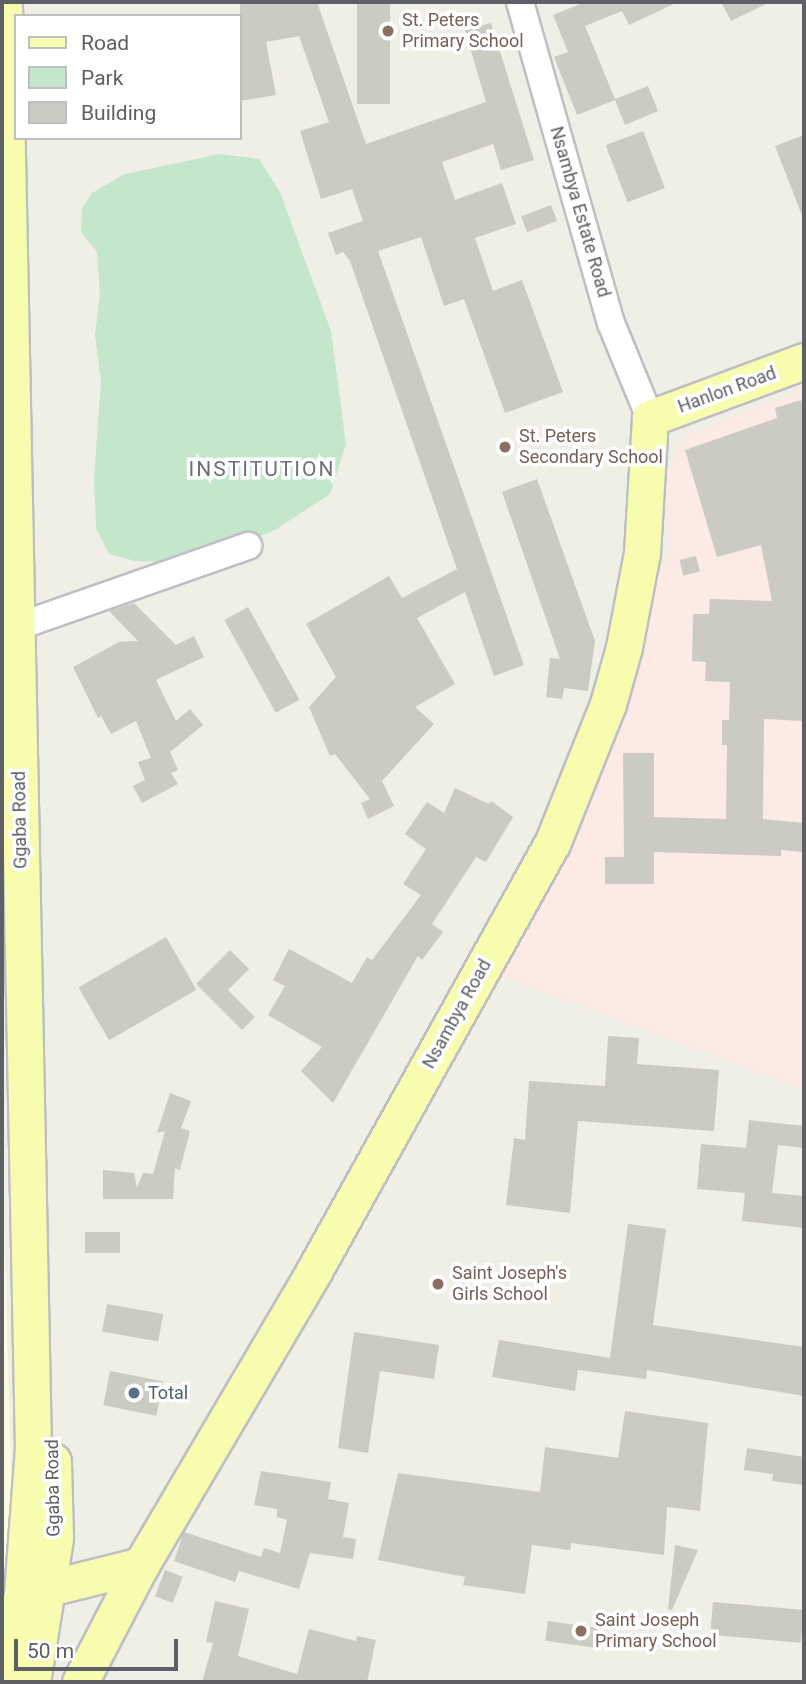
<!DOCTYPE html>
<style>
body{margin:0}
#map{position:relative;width:806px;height:1684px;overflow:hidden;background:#f0efe6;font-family:Roboto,sans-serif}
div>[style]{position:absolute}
.commercial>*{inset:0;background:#fdfcde}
.medical>*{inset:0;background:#fbebe4}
.green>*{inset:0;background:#c4e6cb}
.building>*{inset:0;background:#cbcac3;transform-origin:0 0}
.roads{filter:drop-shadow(2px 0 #bebec4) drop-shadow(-2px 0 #bebec4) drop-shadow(0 2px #bebec4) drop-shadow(0 -2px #bebec4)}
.minor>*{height:26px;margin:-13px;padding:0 13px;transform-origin:13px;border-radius:13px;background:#fff}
.major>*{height:35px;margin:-17.5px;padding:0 17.5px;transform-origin:17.5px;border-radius:17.5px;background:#f8fcae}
.dots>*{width:19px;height:19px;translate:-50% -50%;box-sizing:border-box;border:4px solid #fff;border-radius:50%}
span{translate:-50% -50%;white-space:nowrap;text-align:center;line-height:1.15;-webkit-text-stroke:7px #fff;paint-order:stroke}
.education-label{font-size:18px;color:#785e54}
.left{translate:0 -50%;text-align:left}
.street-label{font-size:18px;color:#5e6066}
.service-label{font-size:18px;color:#4e5e75}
.quarter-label{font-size:21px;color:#6f7178;letter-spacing:2px}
.frame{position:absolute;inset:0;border:4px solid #5e6066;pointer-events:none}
.legend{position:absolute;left:14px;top:14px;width:228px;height:126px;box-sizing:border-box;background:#fff;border:2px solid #bfbfc2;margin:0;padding:9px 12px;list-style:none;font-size:21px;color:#5e6066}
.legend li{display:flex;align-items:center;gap:14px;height:35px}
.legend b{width:35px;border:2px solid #bfbfc2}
.scale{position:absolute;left:14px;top:1639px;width:164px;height:32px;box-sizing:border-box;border:4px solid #5e6066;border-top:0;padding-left:9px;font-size:21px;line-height:24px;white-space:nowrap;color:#5e6066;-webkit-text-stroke:5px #fff;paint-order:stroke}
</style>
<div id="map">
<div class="commercial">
<div style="clip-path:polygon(2px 1144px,12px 1510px,2px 1602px)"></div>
</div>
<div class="medical">
<div style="clip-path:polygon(804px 389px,804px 1089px,502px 976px,606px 759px,643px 618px,669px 551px,667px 473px,685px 436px)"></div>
</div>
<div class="green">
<div style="clip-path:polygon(220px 154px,259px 159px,280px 192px,331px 331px,346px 444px,330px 494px,275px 530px,193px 563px,135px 561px,109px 554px,96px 528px,94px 478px,101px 382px,95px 335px,100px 294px,97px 252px,81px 232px,82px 208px,92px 193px,125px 174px)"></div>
</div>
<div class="building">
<div style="clip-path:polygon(240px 2px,317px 2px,366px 144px,486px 102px,465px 30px,491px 23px,534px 160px,501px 170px,493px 144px,442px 162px,455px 200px,502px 183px,516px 224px,475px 238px,493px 291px,522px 280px,563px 392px,505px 413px,464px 299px,444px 306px,421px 237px,378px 251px,524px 665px,494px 676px,465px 592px,417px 618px,455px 684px,415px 707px,434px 724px,382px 781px,394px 806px,368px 819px,361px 803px,370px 799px,335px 754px,330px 756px,309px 707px,336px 677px,306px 624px,389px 576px,402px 598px,457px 569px,350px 261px,343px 252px,336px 255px,328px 233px,363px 221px,352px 189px,321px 199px,300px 131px,329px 122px,299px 36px,266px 42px,276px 95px,240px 101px)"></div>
<div style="left:357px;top:2px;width:33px;height:102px"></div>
<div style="clip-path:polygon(585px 2px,678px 2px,629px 25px,622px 11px,585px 26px,615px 99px,648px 86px,658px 111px,625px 125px,615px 100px,577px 115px,554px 57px,568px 52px,553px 15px)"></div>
<div style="clip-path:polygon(721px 2px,770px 2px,731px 21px)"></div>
<div style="left:643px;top:131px;width:61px;height:40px;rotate:69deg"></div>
<div style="clip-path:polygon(804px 135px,804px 217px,803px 218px,775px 146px)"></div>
<div style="left:551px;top:205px;width:17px;height:32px;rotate:69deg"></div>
<div style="clip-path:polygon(801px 400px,804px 413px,804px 721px,764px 719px,763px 819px,804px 823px,803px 852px,781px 850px,781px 856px,654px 852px,654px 884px,605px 884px,605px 857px,624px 857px,623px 753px,654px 753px,654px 817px,726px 819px,727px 745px,722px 745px,722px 720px,729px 720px,730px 682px,705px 681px,706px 662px,692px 661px,693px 614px,709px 614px,710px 599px,772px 601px,761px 545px,717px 557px,685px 450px,777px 418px,775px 408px)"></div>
<div style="clip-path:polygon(537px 479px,595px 641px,588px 691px,564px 688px,562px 699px,546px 697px,550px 658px,560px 659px,502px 492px)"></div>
<div style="left:696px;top:556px;width:16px;height:17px;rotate:76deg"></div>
<div style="clip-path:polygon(134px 603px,176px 645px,194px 636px,204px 657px,156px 680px,176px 721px,190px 709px,203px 725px,170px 752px,178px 770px,171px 773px,178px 784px,142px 803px,133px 786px,145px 780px,138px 762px,151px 758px,136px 721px,111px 734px,101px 716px,98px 718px,73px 667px,119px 642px,138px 641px,109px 611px)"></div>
<div style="left:248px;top:607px;width:106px;height:27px;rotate:61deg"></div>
<div style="clip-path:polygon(455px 788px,489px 804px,491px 801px,513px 817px,486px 862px,476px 857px,432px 924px,443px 932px,422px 960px,418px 956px,333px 1103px,301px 1071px,322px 1047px,268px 1015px,285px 986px,273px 980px,289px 949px,352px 983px,367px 957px,372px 960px,421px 895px,403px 884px,426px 849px,405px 834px,427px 802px,444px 813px)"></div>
<div style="left:166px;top:937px;width:61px;height:101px;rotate:60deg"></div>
<div style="clip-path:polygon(230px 950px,249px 969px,228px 990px,255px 1017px,242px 1030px,196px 984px)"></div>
<div style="clip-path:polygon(608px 1036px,639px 1038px,637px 1064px,719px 1070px,714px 1131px,578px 1121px,570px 1213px,506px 1205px,514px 1138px,525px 1140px,529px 1081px,605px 1086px)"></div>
<div style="clip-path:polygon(170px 1093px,191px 1101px,181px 1128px,190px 1131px,180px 1170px,175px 1168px,173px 1199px,103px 1199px,103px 1170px,134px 1173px,137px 1188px,143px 1173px,153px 1174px,165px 1131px,157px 1133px)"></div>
<div style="clip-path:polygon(749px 1120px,804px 1126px,804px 1148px,778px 1145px,772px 1193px,804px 1196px,804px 1228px,742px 1221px,745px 1193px,697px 1189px,701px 1144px,746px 1148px)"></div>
<div style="clip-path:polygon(628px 1224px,666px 1229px,653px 1325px,804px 1347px,804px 1396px,647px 1370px,646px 1379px,578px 1370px,575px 1391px,492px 1377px,499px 1340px,610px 1358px)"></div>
<div style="left:85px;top:1232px;width:35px;height:21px"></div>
<div style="left:107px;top:1304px;width:57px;height:28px;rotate:10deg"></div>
<div style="clip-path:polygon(354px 1332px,439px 1345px,434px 1379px,380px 1371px,368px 1453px,338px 1448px)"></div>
<div style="left:110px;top:1371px;width:54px;height:35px;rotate:11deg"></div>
<div style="clip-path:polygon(625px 1411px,708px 1423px,700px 1511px,667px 1507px,664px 1555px,571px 1543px,570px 1550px,532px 1545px,525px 1594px,463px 1585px,465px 1577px,378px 1560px,398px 1473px,540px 1492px,545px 1447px,618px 1458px)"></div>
<div style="clip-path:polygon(747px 1448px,804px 1457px,804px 1485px,772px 1481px,773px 1474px,744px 1470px)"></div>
<div style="clip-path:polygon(261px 1471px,331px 1482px,328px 1499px,349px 1503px,343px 1537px,356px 1539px,353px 1559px,310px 1553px,299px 1589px,239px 1571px,235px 1582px,174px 1561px,184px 1532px,261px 1557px,264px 1548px,280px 1553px,287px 1520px,277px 1517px,277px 1509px,254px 1505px)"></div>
<div style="clip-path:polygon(675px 1545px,698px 1550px,672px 1610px,668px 1609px)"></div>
<div style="left:165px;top:1570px;width:19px;height:28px;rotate:21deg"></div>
<div style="clip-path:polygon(215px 1601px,249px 1609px,238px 1656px,297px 1674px,309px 1629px,356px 1641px,357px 1636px,376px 1640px,367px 1682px,202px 1682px,213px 1643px,206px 1642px)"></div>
<div style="left:713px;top:1602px;width:91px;height:33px;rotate:5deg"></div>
<div style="left:548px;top:1621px;width:50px;height:20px;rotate:8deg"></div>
</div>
<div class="roads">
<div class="minor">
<div style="left:520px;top:2px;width:334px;rotate:74.2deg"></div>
<div style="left:611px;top:323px;width:103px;rotate:67.7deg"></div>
<div style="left:2px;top:632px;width:261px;rotate:-19.3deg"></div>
</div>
<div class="major">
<div style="left:25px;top:1594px;width:120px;rotate:-14deg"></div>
<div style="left:2px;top:1682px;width:90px;rotate:-77.2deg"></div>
<div style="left:22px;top:1594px;width:145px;rotate:-85.7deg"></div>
<div style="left:33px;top:1449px;width:1447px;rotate:-91.15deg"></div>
<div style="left:32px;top:1682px;width:146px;rotate:-80.9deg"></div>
<div style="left:55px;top:1538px;width:77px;rotate:-91.5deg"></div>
<div style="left:80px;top:1682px;width:132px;rotate:-62.5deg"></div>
<div style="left:141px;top:1565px;width:341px;rotate:-59.5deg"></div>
<div style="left:314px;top:1271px;width:489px;rotate:-60.9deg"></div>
<div style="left:552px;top:844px;width:151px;rotate:-68.2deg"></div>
<div style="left:608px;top:704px;width:59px;rotate:-74.3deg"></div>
<div style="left:624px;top:647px;width:96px;rotate:-79.2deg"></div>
<div style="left:642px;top:553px;width:135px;rotate:-86.6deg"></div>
<div style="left:650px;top:418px;width:164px;rotate:-20.3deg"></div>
</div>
</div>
<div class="dots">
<div style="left:388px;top:31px;background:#8d6e63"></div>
<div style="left:505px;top:447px;background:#8d6e63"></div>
<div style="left:438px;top:1284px;background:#8d6e63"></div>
<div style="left:134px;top:1393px;background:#5c6f8a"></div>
<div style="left:581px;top:1631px;background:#8d6e63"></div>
</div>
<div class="education-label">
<span class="left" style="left:402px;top:31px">St. Peters<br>Primary School</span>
<span class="left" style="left:519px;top:447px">St. Peters<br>Secondary School</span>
<span class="left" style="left:452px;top:1284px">Saint Joseph's<br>Girls School</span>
<span class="left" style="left:595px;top:1631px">Saint Joseph<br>Primary School</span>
</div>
<div class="street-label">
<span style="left:580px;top:212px;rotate:74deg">Nsambya Estate Road</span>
<span style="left:727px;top:390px;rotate:-20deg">Hanlon Road</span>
<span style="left:20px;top:820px;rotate:-91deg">Ggaba Road</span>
<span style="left:457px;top:1014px;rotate:-61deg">Nsambya Road</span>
<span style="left:53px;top:1488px;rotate:-91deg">Ggaba Road</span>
</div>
<div class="service-label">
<span class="left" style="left:148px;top:1393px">Total</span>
</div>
<div class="quarter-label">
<span style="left:262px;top:469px">INSTITUTION</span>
</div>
<div class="frame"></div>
<ul class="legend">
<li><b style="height:9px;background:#f8fcae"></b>Road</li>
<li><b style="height:19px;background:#c4e6cb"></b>Park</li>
<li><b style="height:19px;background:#cbcac3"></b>Building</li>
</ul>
<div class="scale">50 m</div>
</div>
